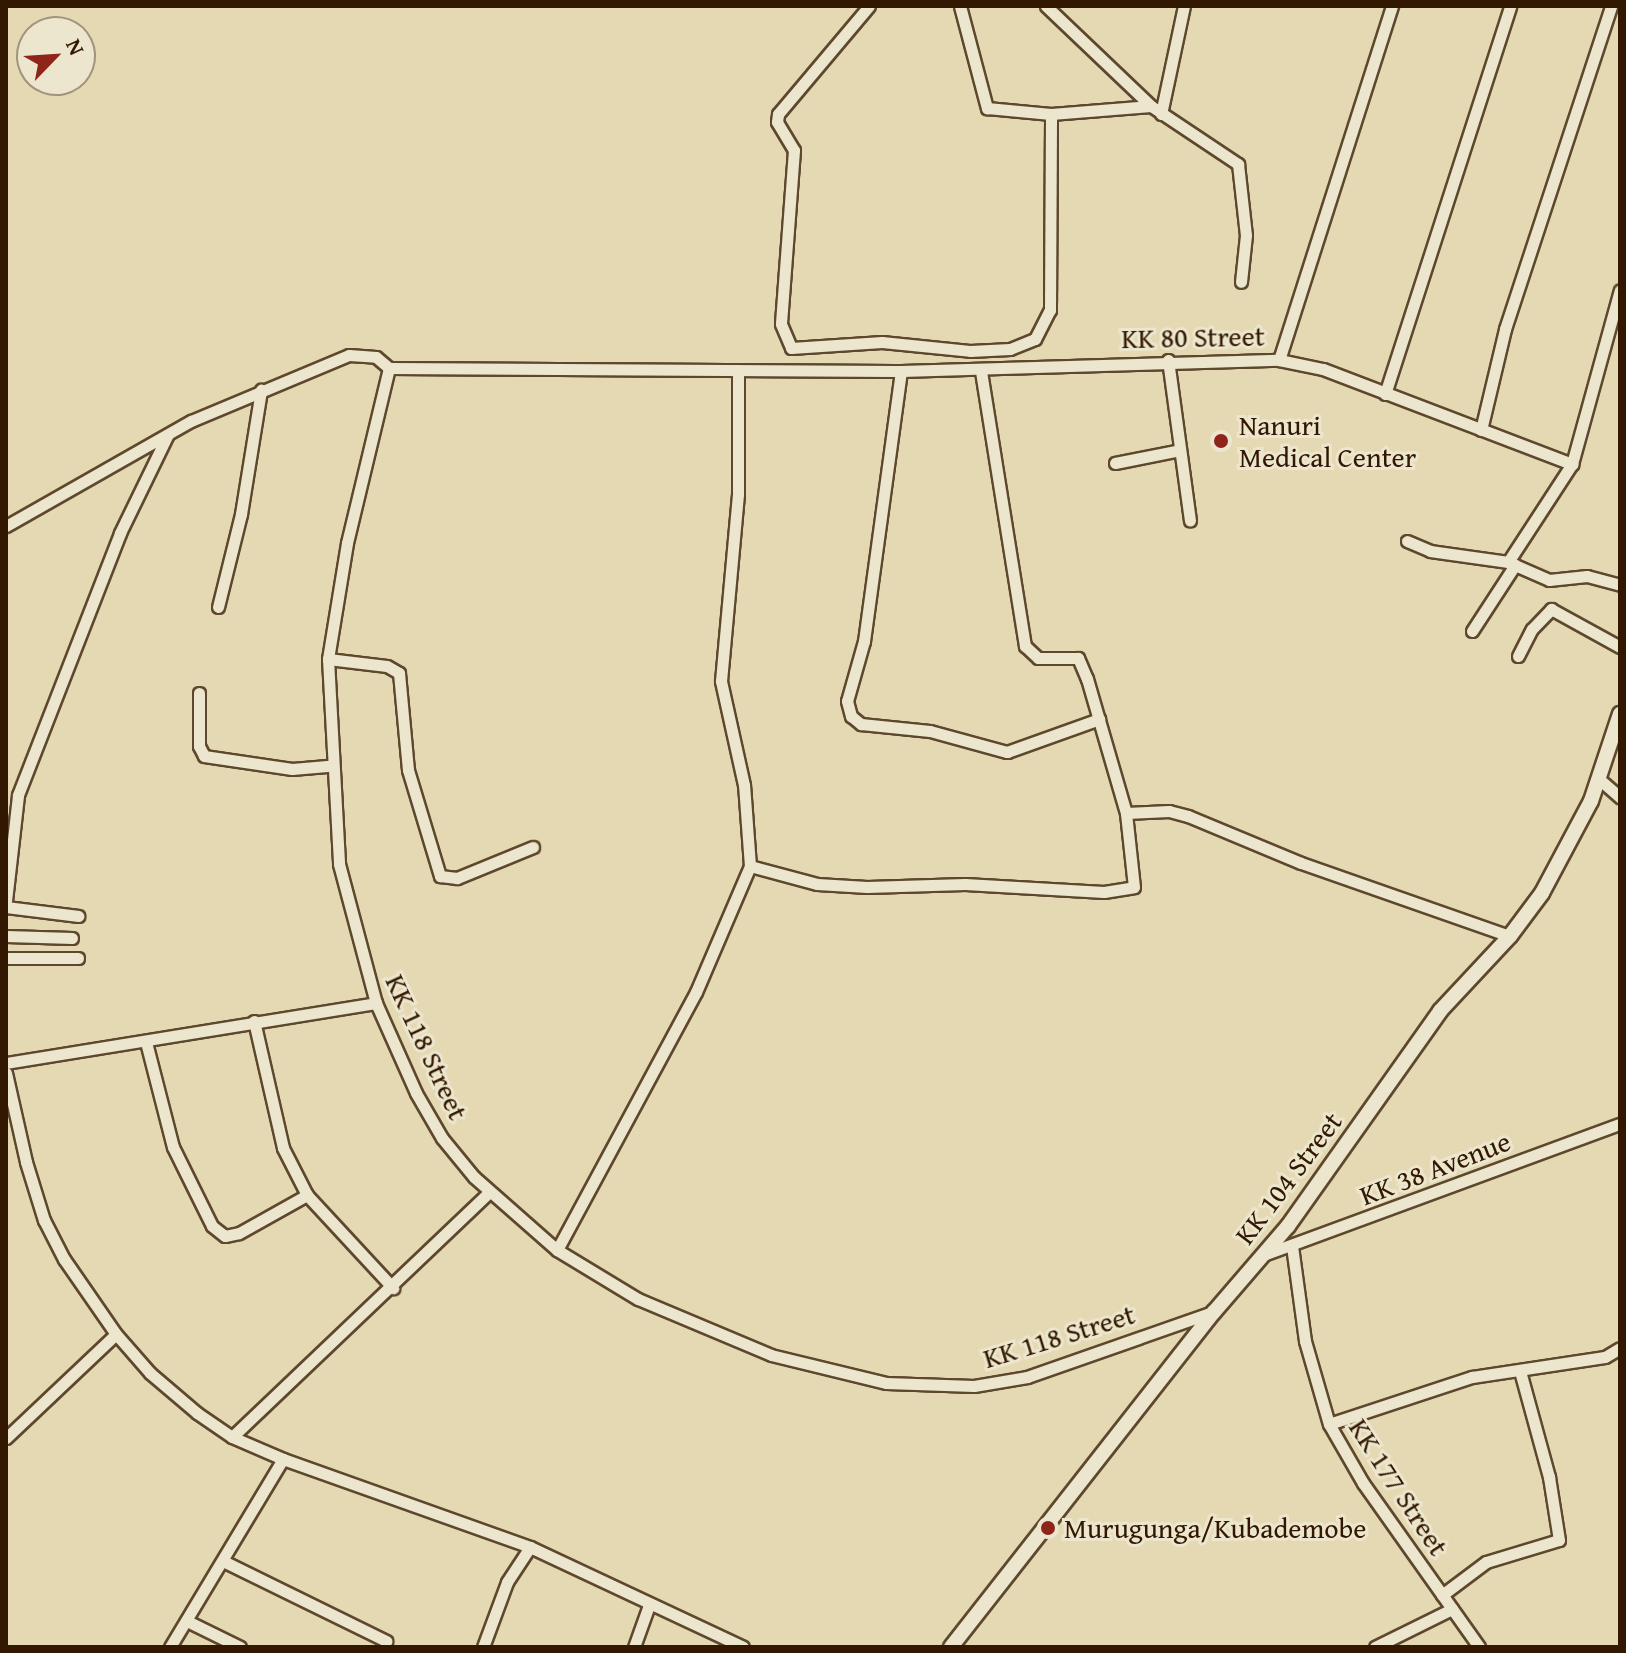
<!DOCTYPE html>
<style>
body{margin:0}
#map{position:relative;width:1626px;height:1653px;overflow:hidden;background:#e4d9b3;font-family:"Gentium Book Plus",serif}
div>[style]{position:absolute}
.roads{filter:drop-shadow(2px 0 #5e482d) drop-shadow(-2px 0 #5e482d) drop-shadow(0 2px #5e482d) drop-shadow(0 -2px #5e482d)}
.minor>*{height:11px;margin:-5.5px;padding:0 5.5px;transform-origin:5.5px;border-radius:5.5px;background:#ede6ce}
.tertiary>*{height:14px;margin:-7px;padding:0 7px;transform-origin:7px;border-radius:7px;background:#ede6ce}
.dots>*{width:22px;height:22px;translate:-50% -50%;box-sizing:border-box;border:4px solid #ede6ce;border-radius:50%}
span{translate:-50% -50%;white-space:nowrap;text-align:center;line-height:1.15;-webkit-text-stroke:6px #ede6ce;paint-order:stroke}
.street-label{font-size:28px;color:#321800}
.poi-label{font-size:28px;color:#321800}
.left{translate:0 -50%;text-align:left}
.frame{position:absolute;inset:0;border:8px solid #321800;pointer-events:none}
.north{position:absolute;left:16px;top:16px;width:80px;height:80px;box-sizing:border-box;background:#ede6ce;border:2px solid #a2947c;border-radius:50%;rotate:65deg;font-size:22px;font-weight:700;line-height:32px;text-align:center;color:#321800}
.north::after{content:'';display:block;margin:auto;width:28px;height:36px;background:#8f2418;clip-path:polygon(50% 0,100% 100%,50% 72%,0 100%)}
</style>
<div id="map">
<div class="roads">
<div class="minor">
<div style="left:869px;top:6px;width:141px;rotate:130.1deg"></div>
<div style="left:778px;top:114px;width:8px;rotate:97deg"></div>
<div style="left:777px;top:122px;width:33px;rotate:59deg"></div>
<div style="left:794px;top:150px;width:174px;rotate:94.3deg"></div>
<div style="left:781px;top:324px;width:26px;rotate:67deg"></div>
<div style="left:791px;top:348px;width:91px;rotate:-3.8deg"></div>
<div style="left:882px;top:342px;width:88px;rotate:5.8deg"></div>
<div style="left:970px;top:351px;width:40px;rotate:-2.9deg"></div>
<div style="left:1010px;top:349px;width:27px;rotate:-22deg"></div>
<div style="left:1035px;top:339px;width:33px;rotate:-63deg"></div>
<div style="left:1050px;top:310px;width:196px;rotate:-89.7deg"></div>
<div style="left:960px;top:6px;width:106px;rotate:75.2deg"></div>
<div style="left:987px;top:108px;width:64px;rotate:5.4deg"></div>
<div style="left:1051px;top:114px;width:100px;rotate:-4.6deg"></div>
<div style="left:1046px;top:6px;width:145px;rotate:43.6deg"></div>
<div style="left:1151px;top:106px;width:105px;rotate:33.7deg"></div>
<div style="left:1238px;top:164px;width:71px;rotate:83.6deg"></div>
<div style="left:1246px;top:235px;width:47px;rotate:96.1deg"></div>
<div style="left:1161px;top:114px;width:110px;rotate:-78deg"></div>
<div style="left:1168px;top:360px;width:162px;rotate:82.2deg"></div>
<div style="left:1279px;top:360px;width:45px;rotate:11.6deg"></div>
<div style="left:1323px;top:369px;width:267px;rotate:20.9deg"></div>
<div style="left:1572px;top:464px;width:180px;rotate:-74.6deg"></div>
<div style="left:389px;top:368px;width:180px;rotate:103.5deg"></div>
<div style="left:347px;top:543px;width:118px;rotate:99.3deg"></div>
<div style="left:328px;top:659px;width:205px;rotate:86.9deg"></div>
<div style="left:339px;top:864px;width:144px;rotate:75.1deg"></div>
<div style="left:376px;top:1003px;width:98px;rotate:66deg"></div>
<div style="left:416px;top:1093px;width:52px;rotate:60deg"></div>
<div style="left:442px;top:1138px;width:50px;rotate:50.6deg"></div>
<div style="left:474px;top:1177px;width:111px;rotate:41.3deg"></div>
<div style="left:557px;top:1250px;width:95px;rotate:31.2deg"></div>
<div style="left:638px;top:1299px;width:144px;rotate:22.8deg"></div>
<div style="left:771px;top:1355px;width:118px;rotate:13.7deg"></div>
<div style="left:886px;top:1383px;width:88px;rotate:2deg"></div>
<div style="left:974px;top:1386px;width:54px;rotate:-9.6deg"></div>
<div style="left:1027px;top:1377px;width:197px;rotate:-19.3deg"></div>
<div style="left:901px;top:371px;width:273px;rotate:97.8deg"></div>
<div style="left:864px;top:641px;width:62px;rotate:105.8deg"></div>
<div style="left:847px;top:701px;width:16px;rotate:75deg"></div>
<div style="left:851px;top:716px;width:13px;rotate:39deg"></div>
<div style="left:861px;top:724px;width:69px;rotate:5.8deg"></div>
<div style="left:930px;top:731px;width:80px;rotate:15.3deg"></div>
<div style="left:1007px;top:752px;width:98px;rotate:-19.7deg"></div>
<div style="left:1385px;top:394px;width:408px;rotate:-72.1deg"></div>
<div style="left:1481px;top:430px;width:104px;rotate:-76.6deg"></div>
<div style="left:1505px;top:329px;width:340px;rotate:-71.8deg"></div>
<div style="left:1115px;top:463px;width:66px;rotate:-11.3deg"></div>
<div style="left:6px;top:526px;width:213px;rotate:-29.6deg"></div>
<div style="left:191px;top:421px;width:171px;rotate:-22.7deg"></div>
<div style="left:349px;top:355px;width:27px;rotate:4deg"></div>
<div style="left:376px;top:357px;width:17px;rotate:40deg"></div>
<div style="left:389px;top:368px;width:512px;rotate:0.34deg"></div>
<div style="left:901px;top:371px;width:378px;rotate:-1.7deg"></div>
<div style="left:1279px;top:360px;width:372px;rotate:-72.3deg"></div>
<div style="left:1407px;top:541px;width:25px;rotate:23deg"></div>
<div style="left:1430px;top:551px;width:79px;rotate:8deg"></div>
<div style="left:1508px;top:562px;width:45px;rotate:23.7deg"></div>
<div style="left:1549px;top:580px;width:38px;rotate:-6deg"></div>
<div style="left:1587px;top:576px;width:34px;rotate:15deg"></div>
<div style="left:1508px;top:562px;width:117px;rotate:-56.9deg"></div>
<div style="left:218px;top:607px;width:96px;rotate:-76.1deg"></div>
<div style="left:241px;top:514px;width:126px;rotate:-80.8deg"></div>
<div style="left:1472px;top:631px;width:79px;rotate:-56.9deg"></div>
<div style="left:1518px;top:656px;width:30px;rotate:-63deg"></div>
<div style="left:1532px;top:629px;width:28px;rotate:-46deg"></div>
<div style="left:1551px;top:609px;width:79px;rotate:28.8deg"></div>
<div style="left:328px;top:659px;width:59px;rotate:6.8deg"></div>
<div style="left:387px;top:666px;width:14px;rotate:30deg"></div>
<div style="left:399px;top:673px;width:97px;rotate:84.7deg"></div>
<div style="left:408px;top:770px;width:111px;rotate:73.2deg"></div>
<div style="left:440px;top:876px;width:17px;rotate:7deg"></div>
<div style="left:457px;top:878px;width:82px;rotate:-22.2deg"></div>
<div style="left:199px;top:693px;width:53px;rotate:90deg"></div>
<div style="left:199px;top:746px;width:11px;rotate:63deg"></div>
<div style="left:204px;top:756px;width:89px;rotate:8.4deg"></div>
<div style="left:292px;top:769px;width:38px;rotate:-5deg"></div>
<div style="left:1599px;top:779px;width:28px;rotate:41deg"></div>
<div style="left:1126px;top:813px;width:43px;rotate:-2.7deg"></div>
<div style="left:1169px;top:811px;width:20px;rotate:15deg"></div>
<div style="left:1188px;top:816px;width:122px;rotate:22.6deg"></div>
<div style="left:1301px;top:863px;width:221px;rotate:19.3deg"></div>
<div style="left:750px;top:866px;width:69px;rotate:15deg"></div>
<div style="left:817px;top:884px;width:50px;rotate:3.4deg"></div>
<div style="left:867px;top:887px;width:98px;rotate:-1.8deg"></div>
<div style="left:965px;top:884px;width:139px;rotate:3.3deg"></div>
<div style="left:1104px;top:892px;width:30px;rotate:-9deg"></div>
<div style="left:1134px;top:887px;width:74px;rotate:-96.2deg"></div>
<div style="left:1126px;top:813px;width:140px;rotate:-106.2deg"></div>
<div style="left:1087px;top:679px;width:23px;rotate:-113deg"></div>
<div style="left:1078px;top:658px;width:40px;rotate:180deg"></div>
<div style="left:1038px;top:658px;width:18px;rotate:-137deg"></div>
<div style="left:1025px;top:646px;width:279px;rotate:-99.1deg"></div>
<div style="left:6px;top:901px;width:107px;rotate:-83.5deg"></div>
<div style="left:18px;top:795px;width:281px;rotate:-68.7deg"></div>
<div style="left:120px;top:533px;width:108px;rotate:-64.1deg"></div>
<div style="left:6px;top:907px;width:73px;rotate:7.1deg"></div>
<div style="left:6px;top:936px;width:66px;rotate:1.7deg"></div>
<div style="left:6px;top:958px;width:72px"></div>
<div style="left:254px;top:1021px;width:130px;rotate:77.1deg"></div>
<div style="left:283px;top:1148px;width:53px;rotate:62.9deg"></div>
<div style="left:307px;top:1195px;width:127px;rotate:47.2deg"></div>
<div style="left:146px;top:1042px;width:108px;rotate:75.6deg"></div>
<div style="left:173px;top:1147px;width:88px;rotate:63.7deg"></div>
<div style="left:212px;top:1226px;width:16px;rotate:38deg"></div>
<div style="left:225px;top:1236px;width:14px;rotate:-12deg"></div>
<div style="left:239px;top:1233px;width:78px;rotate:-29.2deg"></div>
<div style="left:6px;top:1063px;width:375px;rotate:-9.2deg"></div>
<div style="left:6px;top:1073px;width:91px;rotate:77.3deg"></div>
<div style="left:26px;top:1162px;width:61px;rotate:72.8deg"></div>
<div style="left:44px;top:1220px;width:44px;rotate:62.9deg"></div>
<div style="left:64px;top:1259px;width:91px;rotate:55.3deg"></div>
<div style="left:116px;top:1334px;width:52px;rotate:48.9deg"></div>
<div style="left:150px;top:1373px;width:62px;rotate:40.4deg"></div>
<div style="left:197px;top:1413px;width:42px;rotate:34.4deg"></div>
<div style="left:232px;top:1437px;width:56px;rotate:23.3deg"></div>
<div style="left:283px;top:1459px;width:262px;rotate:19.6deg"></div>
<div style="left:530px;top:1547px;width:235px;rotate:25.1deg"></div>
<div style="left:1292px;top:1246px;width:96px;rotate:82.2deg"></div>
<div style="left:1305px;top:1341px;width:86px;rotate:73.9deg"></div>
<div style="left:1329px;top:1424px;width:68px;rotate:60deg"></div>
<div style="left:1363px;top:1483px;width:201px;rotate:54.7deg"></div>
<div style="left:557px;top:1250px;width:293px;rotate:-61.7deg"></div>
<div style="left:696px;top:992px;width:137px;rotate:-66.8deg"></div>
<div style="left:750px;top:866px;width:81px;rotate:-94.2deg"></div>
<div style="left:744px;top:785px;width:107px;rotate:-102.5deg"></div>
<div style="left:721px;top:681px;width:188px;rotate:-84.8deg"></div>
<div style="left:738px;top:494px;width:124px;rotate:-90deg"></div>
<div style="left:1266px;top:1254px;width:377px;rotate:-20.2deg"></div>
<div style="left:1329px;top:1424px;width:151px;rotate:-18.2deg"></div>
<div style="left:1472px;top:1377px;width:134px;rotate:-8.6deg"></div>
<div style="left:1605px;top:1357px;width:17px;rotate:-31deg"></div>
<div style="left:232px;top:1437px;width:355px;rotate:-43.6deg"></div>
<div style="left:6px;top:1438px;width:151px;rotate:-43.4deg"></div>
<div style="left:223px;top:1561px;width:182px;rotate:26.1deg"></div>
<div style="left:1442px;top:1595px;width:55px;rotate:-36.9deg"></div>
<div style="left:1486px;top:1562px;width:76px;rotate:-16.8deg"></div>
<div style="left:1559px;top:1540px;width:64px;rotate:-99deg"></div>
<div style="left:1549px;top:1477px;width:110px;rotate:-105.3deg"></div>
<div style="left:187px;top:1621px;width:59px;rotate:26.1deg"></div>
<div style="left:170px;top:1647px;width:219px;rotate:-59deg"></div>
<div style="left:483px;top:1647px;width:69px;rotate:-69.7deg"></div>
<div style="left:507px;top:1582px;width:42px;rotate:-56.7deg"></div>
<div style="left:634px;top:1647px;width:45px;rotate:-70.3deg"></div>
<div style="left:1375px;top:1647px;width:86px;rotate:-26.3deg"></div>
</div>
<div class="tertiary">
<div style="left:951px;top:1647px;width:426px;rotate:-51.9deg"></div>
<div style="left:1214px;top:1312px;width:113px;rotate:-49.3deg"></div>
<div style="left:1288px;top:1226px;width:263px;rotate:-54.7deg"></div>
<div style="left:1440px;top:1011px;width:103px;rotate:-47deg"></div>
<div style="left:1510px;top:936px;width:54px;rotate:-53.3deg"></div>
<div style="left:1542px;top:893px;width:104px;rotate:-62deg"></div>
<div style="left:1591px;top:801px;width:92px;rotate:-71.6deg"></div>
</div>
</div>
<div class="dots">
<div style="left:1221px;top:441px;background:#8f2418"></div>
<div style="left:1048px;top:1528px;background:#8f2418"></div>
</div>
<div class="street-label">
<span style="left:1193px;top:337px;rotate:-1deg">KK 80 Street</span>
<span style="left:427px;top:1047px;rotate:65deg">KK 118 Street</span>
<span style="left:1435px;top:1168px;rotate:-21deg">KK 38 Avenue</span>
<span style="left:1288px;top:1178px;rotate:-53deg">KK 104 Street</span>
<span style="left:1059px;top:1336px;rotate:-17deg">KK 118 Street</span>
<span style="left:1399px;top:1487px;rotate:57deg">KK 177 Street</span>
</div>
<div class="poi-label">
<span class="left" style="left:1239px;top:441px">Nanuri<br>Medical Center</span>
<span class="left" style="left:1064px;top:1528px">Murugunga/Kubademobe</span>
</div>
<div class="frame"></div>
<div class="north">N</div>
</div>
